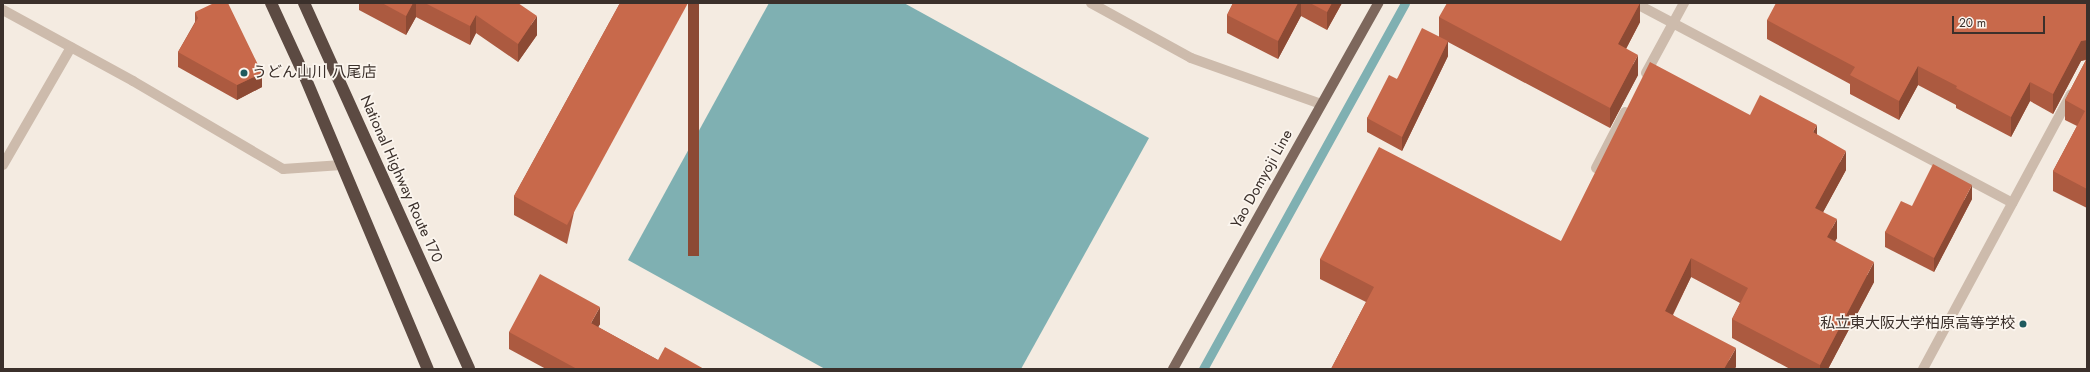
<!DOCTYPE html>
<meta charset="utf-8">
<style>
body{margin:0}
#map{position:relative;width:2090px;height:372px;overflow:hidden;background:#f4ebe1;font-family:Jost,"Noto Sans JP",sans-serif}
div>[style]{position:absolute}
.water>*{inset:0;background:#7fb0b2}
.stream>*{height:9px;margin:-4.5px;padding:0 4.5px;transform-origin:4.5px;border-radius:4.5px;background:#7fb0b2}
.minor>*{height:10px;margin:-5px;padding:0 5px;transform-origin:5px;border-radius:5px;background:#cdbbac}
.major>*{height:10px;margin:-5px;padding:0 5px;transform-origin:5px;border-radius:5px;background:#7d675c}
.highway>*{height:12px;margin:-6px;padding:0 6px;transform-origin:6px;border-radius:6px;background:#5c4a42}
.wall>*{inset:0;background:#ac5a40}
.shaded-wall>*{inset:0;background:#8c4a34;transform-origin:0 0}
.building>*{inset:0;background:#c8694b}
.dots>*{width:11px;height:11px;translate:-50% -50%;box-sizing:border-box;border:2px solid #fbf5ee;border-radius:50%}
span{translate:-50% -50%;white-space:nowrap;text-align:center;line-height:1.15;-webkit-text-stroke:3.5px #fbf5ee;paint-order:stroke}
.poi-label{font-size:15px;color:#3b302b}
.left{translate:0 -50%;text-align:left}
.right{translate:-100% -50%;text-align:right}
.street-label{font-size:15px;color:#3b302b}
.frame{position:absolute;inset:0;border:4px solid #3b302b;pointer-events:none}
.scale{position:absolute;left:1952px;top:16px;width:93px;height:18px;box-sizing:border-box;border:2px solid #3b302b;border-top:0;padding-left:5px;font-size:12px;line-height:14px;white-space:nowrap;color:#3b302b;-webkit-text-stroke:3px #fbf5ee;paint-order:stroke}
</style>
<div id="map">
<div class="water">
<div style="clip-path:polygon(769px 3px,904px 3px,1149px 138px,1021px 369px,825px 369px,628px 260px)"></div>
</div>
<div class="stream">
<div style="left:1203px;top:369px;width:418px;rotate:-61.1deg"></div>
</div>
<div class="minor">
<div style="left:1091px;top:3px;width:114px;rotate:28.8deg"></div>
<div style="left:1191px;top:58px;width:138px;rotate:19.5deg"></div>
<div style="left:1635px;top:3px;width:427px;rotate:27.9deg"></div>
<div style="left:3px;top:10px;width:148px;rotate:28.6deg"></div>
<div style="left:133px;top:81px;width:174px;rotate:30.4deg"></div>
<div style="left:283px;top:169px;width:59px;rotate:-3.9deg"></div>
<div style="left:1646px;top:73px;width:80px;rotate:-61.5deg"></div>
<div style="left:3px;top:165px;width:136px;rotate:-60deg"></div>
<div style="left:1596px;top:168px;width:63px;rotate:-62.6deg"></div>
<div style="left:1923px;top:369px;width:312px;rotate:-61.7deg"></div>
</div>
<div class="major">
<div style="left:1173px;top:369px;width:420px;rotate:-60.7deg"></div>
</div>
<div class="highway">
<div style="left:271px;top:3px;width:81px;rotate:65.3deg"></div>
<div style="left:305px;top:77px;width:317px;rotate:67.2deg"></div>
<div style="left:304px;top:3px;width:401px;rotate:65.7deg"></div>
</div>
<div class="wall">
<div style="clip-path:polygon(359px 3px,518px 3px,537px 35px,518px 62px,476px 33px,470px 45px,416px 17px,406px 35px,359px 10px)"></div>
<div style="clip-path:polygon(620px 3px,567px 244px,514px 215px,514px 196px)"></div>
<div style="clip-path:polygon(1233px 3px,1342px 3px,1327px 30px,1301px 16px,1278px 59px,1227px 33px,1227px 15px)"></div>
<div style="clip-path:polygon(1640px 3px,1640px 22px,1626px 49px,1638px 75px,1610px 128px,1448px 42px,1448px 56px,1402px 151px,1367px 132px,1367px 118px,1397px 79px,1439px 37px,1439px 17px)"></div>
<div style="clip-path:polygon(2087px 3px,2087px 208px,2053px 191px,2053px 171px,2077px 126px,2065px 120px,2065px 100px,2086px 60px,2081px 61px,2053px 114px,2030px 101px,2011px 137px,1956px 108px,1956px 105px,1918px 85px,1899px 120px,1850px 94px,1850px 84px,1767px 39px,1767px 20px)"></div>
<div style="clip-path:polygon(195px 12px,262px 87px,237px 100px,178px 67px,178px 52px,195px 22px)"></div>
<div style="clip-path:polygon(1750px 115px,1817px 135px,1846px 170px,1823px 212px,1837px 238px,1835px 241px,1874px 282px,1828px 369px,1790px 369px,1732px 338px,1732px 319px,1740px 303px,1691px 277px,1673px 315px,1736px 367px,1734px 369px,1331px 369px,1366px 302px,1320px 279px,1320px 259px,1561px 241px)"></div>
<div style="clip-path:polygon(1972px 199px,1934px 272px,1885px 247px,1885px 232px,1912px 206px)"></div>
<div style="clip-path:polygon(600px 324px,598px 327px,658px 360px,704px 369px,546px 369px,509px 349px,509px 332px)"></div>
</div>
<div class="shaded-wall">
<div style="clip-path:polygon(413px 3px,416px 3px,416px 17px,406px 35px,406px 16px)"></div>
<div style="left:688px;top:3px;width:11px;height:253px"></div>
<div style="clip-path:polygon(1298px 3px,1301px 3px,1301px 16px,1278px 59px,1278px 41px)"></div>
<div style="clip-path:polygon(1332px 3px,1342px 3px,1327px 30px,1327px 12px)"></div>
<div style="clip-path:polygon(1640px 3px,1640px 22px,1618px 64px,1618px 44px)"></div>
<div style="clip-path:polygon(476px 15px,476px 33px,470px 45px,470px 26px)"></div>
<div style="clip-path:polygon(537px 16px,537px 35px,518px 62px,518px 44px)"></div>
<div style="clip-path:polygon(2087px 40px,2087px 59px,2081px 61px,2053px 114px,2053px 94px,2081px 41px)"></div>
<div style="clip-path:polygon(1448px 41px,1448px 56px,1402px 151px,1402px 137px)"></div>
<div style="clip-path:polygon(1638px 55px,1638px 75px,1610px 128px,1610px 108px)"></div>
<div style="clip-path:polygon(1918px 66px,1918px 85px,1899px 120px,1899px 101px)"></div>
<div style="clip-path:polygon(262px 73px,262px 87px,237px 100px,237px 85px)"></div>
<div style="clip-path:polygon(2030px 82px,2030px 101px,2011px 137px,2011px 117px)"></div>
<div style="clip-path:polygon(1817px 125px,1817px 144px,1813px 132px)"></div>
<div style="clip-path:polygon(1846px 151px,1846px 170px,1815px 227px,1815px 208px)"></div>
<div style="clip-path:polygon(1972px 185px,1972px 199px,1934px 272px,1934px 258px)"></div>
<div style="clip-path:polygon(1837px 219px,1837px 238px,1827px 256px,1827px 237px)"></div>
<div style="clip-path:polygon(1691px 258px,1691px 277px,1665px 330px,1665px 311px)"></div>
<div style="clip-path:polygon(1874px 262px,1874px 282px,1828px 369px,1820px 369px,1820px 365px)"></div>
<div style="clip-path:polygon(600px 307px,600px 324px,591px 340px,591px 323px)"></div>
<div style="clip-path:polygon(1736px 348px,1736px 367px,1734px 369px,1724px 369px)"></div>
</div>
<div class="building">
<div style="clip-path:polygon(214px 3px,228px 3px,262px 73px,237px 85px,178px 52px,198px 18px,195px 12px)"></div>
<div style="clip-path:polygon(382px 3px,413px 3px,406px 16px)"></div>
<div style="clip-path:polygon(425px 3px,518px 3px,537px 16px,518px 44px,476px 15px,470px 26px)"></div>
<div style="clip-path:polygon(620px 3px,688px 3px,567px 225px,514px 196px)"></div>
<div style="clip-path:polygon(1233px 3px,1298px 3px,1278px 41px,1227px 15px)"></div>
<div style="clip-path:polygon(1310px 3px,1332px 3px,1327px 12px)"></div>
<div style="clip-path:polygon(1447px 3px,1640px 3px,1618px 44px,1638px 55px,1610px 108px,1439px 17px)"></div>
<div style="clip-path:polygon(1776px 3px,2087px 3px,2087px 40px,2081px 41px,2053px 94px,2030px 82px,2011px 117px,1956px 88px,1957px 86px,1918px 66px,1899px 101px,1850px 75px,1855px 67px,1767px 20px)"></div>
<div style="clip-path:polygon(1422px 28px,1448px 41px,1402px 137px,1367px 118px,1389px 75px,1397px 79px)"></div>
<div style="clip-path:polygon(2087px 58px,2087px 189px,2053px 171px,2085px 111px,2065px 100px)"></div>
<div style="clip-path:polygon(1650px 62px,1750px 115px,1760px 95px,1817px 125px,1813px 132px,1846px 151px,1815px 208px,1837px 219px,1827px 237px,1874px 262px,1820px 365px,1732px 319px,1748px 288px,1691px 258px,1665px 311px,1736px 348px,1724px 369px,1331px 369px,1374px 287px,1320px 259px,1379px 147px,1561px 241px)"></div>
<div style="clip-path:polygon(1933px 164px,1972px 185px,1934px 258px,1885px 232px,1901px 201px,1912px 206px)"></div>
<div style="clip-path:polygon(540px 274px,600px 307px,591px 323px,658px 360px,665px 347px,704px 369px,577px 369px,509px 332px)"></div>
</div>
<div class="dots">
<div style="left:244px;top:73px;background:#1f5a5e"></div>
<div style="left:2023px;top:324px;background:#1f5a5e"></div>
</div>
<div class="poi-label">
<span class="left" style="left:252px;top:73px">うどん山川 八尾店</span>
<span class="right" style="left:2015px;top:324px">私立東大阪大学柏原高等学校</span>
</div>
<div class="street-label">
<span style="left:401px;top:179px;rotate:66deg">National Highway Route 170</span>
<span style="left:1262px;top:179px;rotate:-61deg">Yao Domyoji Line</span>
</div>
<div class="frame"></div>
<div class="scale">20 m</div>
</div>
